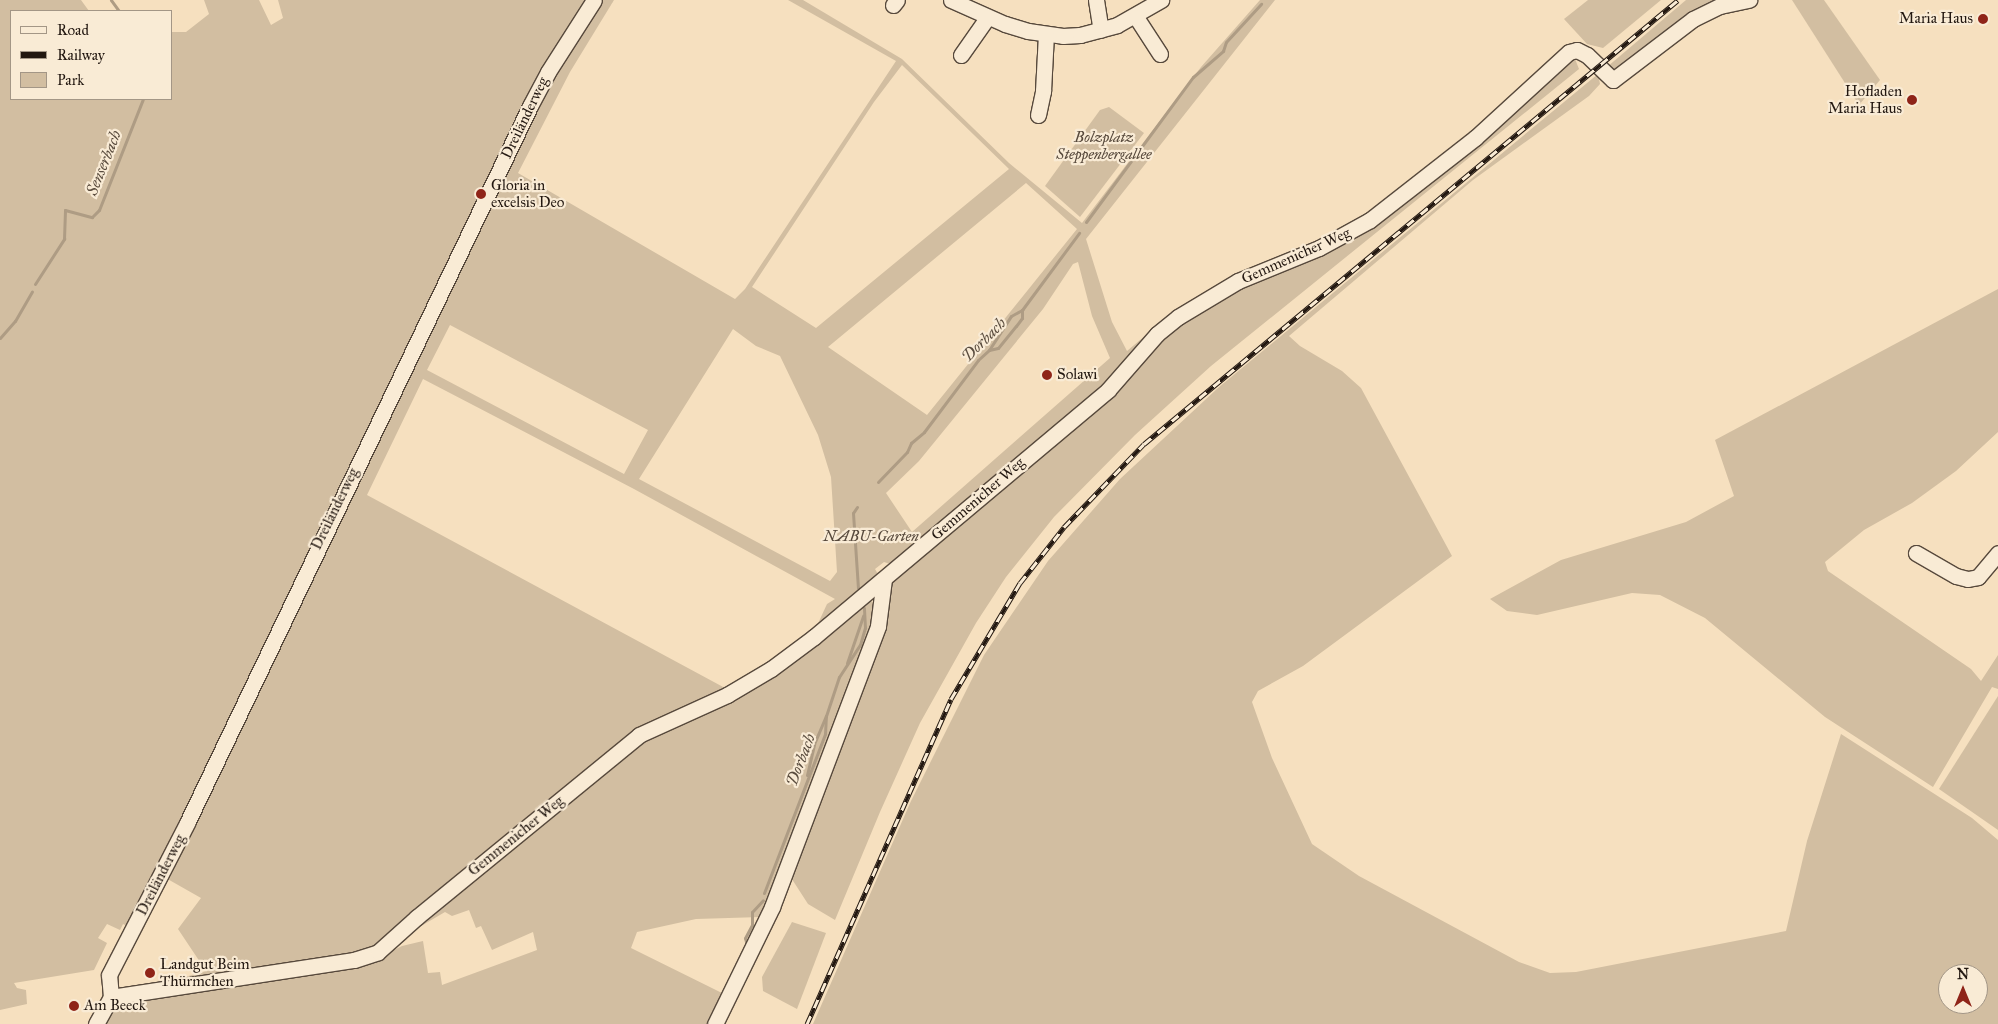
<!DOCTYPE html>
<meta charset="utf-8">
<style>
body{margin:0}
#map{position:relative;width:1998px;height:1024px;overflow:hidden;background:#f6e0bf;font-family:"IM FELL Great Primer",serif}
div>[style]{position:absolute}
.green>*{inset:0;background:#d2bea1}
.stream>*{height:3px;margin:-1.5px;padding:0 1.5px;transform-origin:1.5px;border-radius:1.5px;background:#ae9c84}
.roads{filter:drop-shadow(1px 0 #57493c) drop-shadow(-1px 0 #57493c) drop-shadow(0 1px #57493c) drop-shadow(0 -1px #57493c)}
.minor>*{height:15px;margin:-7.5px;padding:0 7.5px;transform-origin:7.5px;border-radius:7.5px;background:#f9ebd5}
.rail>*{height:5px;margin-top:-2.5px;transform-origin:0;background:repeating-linear-gradient(90deg,#f9ebd5 0 9px,#221710 0 18px);box-sizing:border-box;border-block:1px solid #221710}
.dots>*{width:14px;height:14px;translate:-50% -50%;box-sizing:border-box;border:2px solid #f9ebd5;border-radius:50%}
span{translate:-50% -50%;white-space:nowrap;text-align:center;line-height:1.15;-webkit-text-stroke:4.5px #f9ebd5;paint-order:stroke}
.poi-label{font-size:15px;color:#221710}
.right{translate:-100% -50%;text-align:right}
.left{translate:0 -50%;text-align:left}
.street-label{font-size:15px;color:#221710}
.park-label{font-size:15px;color:#57493c;font-style:italic}
.water-label{font-size:16px;color:#5a4c3e;font-style:italic}
.legend{position:absolute;left:10px;top:10px;width:162px;height:90px;box-sizing:border-box;background:#f9ebd5;border:1px solid #a39686;margin:0;padding:6px 9px;list-style:none;font-size:15px;color:#221710}
.legend li{display:flex;align-items:center;gap:10px;height:25px}
.legend b{width:25px;border:1px solid #a39686}
.north{position:absolute;left:1938px;top:964px;width:50px;height:50px;box-sizing:border-box;background:#f9ebd5;border:1px solid #a39686;border-radius:50%;rotate:0deg;font-size:14px;font-weight:700;line-height:20px;text-align:center;color:#221710}
.north::after{content:'';display:block;margin:auto;width:18px;height:22px;background:#8f2418;clip-path:polygon(50% 0,100% 100%,50% 72%,0 100%)}
</style>
<div id="map">
<div class="green">
<div style="clip-path:polygon(0 0,81px 0,89px 11px,11px 11px,11px 99px,171px 99px,171px 32px,186px 32px,209px 14px,204px 0,259px 0,271px 25px,283px 18px,278px 0,590px 0,131px 928px,123px 924px,120px 930px,107px 924px,98px 938px,107px 943px,94px 970px,14px 983px,17px 988px,26px 990px,27px 1004px,0 1010px)"></div>
<div style="clip-path:polygon(evenodd,599px 0,614px 0,570px 72px,518px 173px,735px 299px,745px 289px,896px 61px,788px 0,803px 0,902px 59px,1009px 163px,1082px 223px,1201px 67px,1260px 0,1275px 0,1086px 239px,1112px 322px,1127px 351px,1178px 308px,1210px 289px,1240px 272px,1315px 247px,1374px 212px,1466px 139px,1570px 46px,1579px 69px,1211px 366px,1135px 435px,1054px 517px,1006px 577px,976px 623px,920px 723px,880px 812px,835px 920px,808px 904px,788px 873px,885px 616px,891px 578px,966px 516px,961px 508px,890px 564px,884px 562px,875px 569px,879px 576px,815px 630px,827px 604px,835px 599px,634px 489px,423px 379px,367px 495px,725px 688px,637px 731px,608px 752px,508px 840px,415px 912px,383px 942px,380px 957px,402px 946px,423px 941px,428px 973px,440px 972px,442px 985px,537px 950px,533px 932px,492px 950px,481px 926px,476px 928px,469px 910px,452px 916px,445px 912px,416px 929px,413px 927px,641px 739px,747px 688px,804px 650px,865px 600px,878px 603px,879px 611px,874px 629px,761px 917px,696px 919px,637px 932px,631px 948px,724px 994px,708px 1024px,103px 1024px,111px 1006px,145px 994px,206px 986px,205px 979px,147px 988px,206px 971px,178px 929px,201px 898px,164px 877px,246px 718px,309px 574px,556px 68px,599px 0,902px 65px,1009px 169px,816px 328px,752px 287px,874px 102px,902px 65px,599px 0,1026px 183px,1077px 229px,927px 415px,828px 347px,1026px 183px,599px 0,1078px 262px,1092px 316px,1110px 358px,912px 532px,886px 493px,919px 461px,1043px 309px,1073px 264px,1078px 262px,599px 0,450px 325px,648px 430px,624px 474px,427px 370px,450px 325px,599px 0,733px 329px,756px 346px,780px 356px,818px 435px,831px 477px,837px 572px,830px 581px,639px 479px,733px 329px)"></div>
<div style="clip-path:polygon(1588px 0,1661px 0,1603px 48px,1587px 44px,1564px 19px)"></div>
<div style="clip-path:polygon(1686px 0,1732px 0,1617px 71px,1607px 67px)"></div>
<div style="clip-path:polygon(1792px 0,1824px 0,1880px 80px,1859px 105px)"></div>
<div style="clip-path:polygon(evenodd,1598px 74px,1600px 84px,1589px 96px,1473px 180px,1289px 336px,1300px 346px,1342px 371px,1361px 388px,1452px 556px,1303px 666px,1258px 691px,1252px 702px,1272px 758px,1312px 844px,1359px 876px,1519px 962px,1550px 973px,1576px 972px,1786px 931px,1807px 841px,1841px 734px,1972px 818px,1998px 840px,1998px 1024px,813px 1024px,911px 801px,984px 655px,1048px 561px,1120px 479px,1219px 387px,1598px 74px,1948px 974px,1978px 974px,1978px 1004px,1948px 1004px,1948px 974px)"></div>
<div style="clip-path:polygon(1109px 107px,1144px 133px,1080px 217px,1045px 186px,1100px 110px)"></div>
<div style="clip-path:polygon(1998px 289px,1998px 432px,1956px 471px,1912px 503px,1864px 530px,1825px 562px,1828px 571px,1971px 669px,1981px 681px,1998px 655px,1998px 689px,1992px 687px,1933px 787px,1825px 717px,1705px 618px,1660px 595px,1632px 593px,1537px 615px,1507px 611px,1490px 599px,1561px 560px,1686px 522px,1734px 496px,1715px 440px)"></div>
<div style="clip-path:polygon(1998px 696px,1998px 830px,1939px 789px)"></div>
<div style="clip-path:polygon(792px 922px,826px 933px,797px 1009px,763px 991px,762px 977px)"></div>
</div>
<div class="stream">
<div style="left:111px;top:0;width:14px;rotate:54deg"></div>
<div style="left:1086px;top:222px;width:180px;rotate:-53.6deg"></div>
<div style="left:1193px;top:77px;width:40px;rotate:-41deg"></div>
<div style="left:1223px;top:51px;width:9px;rotate:-72deg"></div>
<div style="left:1226px;top:42px;width:52px;rotate:-47.4deg"></div>
<div style="left:35px;top:284px;width:54px;rotate:-57.2deg"></div>
<div style="left:64px;top:239px;width:29px;rotate:-88deg"></div>
<div style="left:65px;top:210px;width:28px;rotate:15deg"></div>
<div style="left:92px;top:217px;width:10px;rotate:-45deg"></div>
<div style="left:99px;top:210px;width:119px;rotate:-68.4deg"></div>
<div style="left:0;top:338px;width:23px;rotate:-49deg"></div>
<div style="left:15px;top:321px;width:34px;rotate:-60deg"></div>
<div style="left:989px;top:350px;width:40px;rotate:-57.1deg"></div>
<div style="left:1011px;top:316px;width:13px;rotate:-29deg"></div>
<div style="left:878px;top:482px;width:42px;rotate:-46deg"></div>
<div style="left:907px;top:452px;width:10px;rotate:-66deg"></div>
<div style="left:911px;top:443px;width:17px;rotate:-40deg"></div>
<div style="left:924px;top:432px;width:90px;rotate:-53.1deg"></div>
<div style="left:978px;top:360px;width:15px;rotate:-42deg"></div>
<div style="left:989px;top:350px;width:9px;rotate:-13deg"></div>
<div style="left:998px;top:348px;width:28px;rotate:-51deg"></div>
<div style="left:1016px;top:326px;width:10px;rotate:-53deg"></div>
<div style="left:1022px;top:318px;width:8px;rotate:-90deg"></div>
<div style="left:1022px;top:310px;width:96px;rotate:-53.5deg"></div>
<div style="left:857px;top:507px;width:7px;rotate:124deg"></div>
<div style="left:853px;top:513px;width:75px;rotate:86.2deg"></div>
<div style="left:847px;top:663px;width:50px;rotate:-71.2deg"></div>
<div style="left:807px;top:775px;width:32px;rotate:-77deg"></div>
<div style="left:814px;top:744px;width:30px;rotate:-67deg"></div>
<div style="left:764px;top:893px;width:170px;rotate:-69deg"></div>
<div style="left:825px;top:734px;width:18px;rotate:-87deg"></div>
<div style="left:826px;top:716px;width:41px;rotate:-71.6deg"></div>
<div style="left:839px;top:677px;width:38px;rotate:-57deg"></div>
<div style="left:860px;top:645px;width:18px;rotate:-74deg"></div>
<div style="left:865px;top:628px;width:20px;rotate:-93deg"></div>
<div style="left:747px;top:945px;width:7px;rotate:-106deg"></div>
<div style="left:745px;top:938px;width:15px;rotate:-62deg"></div>
<div style="left:752px;top:925px;width:13px;rotate:-90deg"></div>
<div style="left:752px;top:912px;width:16px;rotate:-47deg"></div>
</div>
<div class="roads">
<div class="minor">
<div style="left:951px;top:0;width:59px;rotate:24deg"></div>
<div style="left:1005px;top:24px;width:24px;rotate:17deg"></div>
<div style="left:1028px;top:31px;width:35px;rotate:8deg"></div>
<div style="left:1063px;top:36px;width:17px;rotate:-3deg"></div>
<div style="left:1080px;top:35px;width:38px;rotate:-15deg"></div>
<div style="left:1117px;top:25px;width:51px;rotate:-29.6deg"></div>
<div style="left:1096px;top:0;width:30px;rotate:81deg"></div>
<div style="left:893px;top:5px;width:6px;rotate:-51deg"></div>
<div style="left:1136px;top:17px;width:44px;rotate:57deg"></div>
<div style="left:961px;top:55px;width:45px;rotate:-54.9deg"></div>
<div style="left:1038px;top:115px;width:25px;rotate:-78deg"></div>
<div style="left:1043px;top:91px;width:57px;rotate:-87deg"></div>
<div style="left:1916px;top:553px;width:46px;rotate:29.9deg"></div>
<div style="left:1956px;top:576px;width:12px;rotate:14deg"></div>
<div style="left:1968px;top:579px;width:10px;rotate:-11deg"></div>
<div style="left:1978px;top:577px;width:31px;rotate:-50deg"></div>
<div style="left:111px;top:997px;width:246px;rotate:-8.7deg"></div>
<div style="left:354px;top:960px;width:25px;rotate:-18deg"></div>
<div style="left:378px;top:952px;width:52px;rotate:-41.9deg"></div>
<div style="left:417px;top:917px;width:287px;rotate:-39.3deg"></div>
<div style="left:639px;top:735px;width:97px;rotate:-24.4deg"></div>
<div style="left:727px;top:695px;width:51px;rotate:-30.6deg"></div>
<div style="left:771px;top:669px;width:54px;rotate:-36.7deg"></div>
<div style="left:814px;top:637px;width:384px;rotate:-40deg"></div>
<div style="left:1108px;top:390px;width:74px;rotate:-48.8deg"></div>
<div style="left:1157px;top:334px;width:27px;rotate:-39deg"></div>
<div style="left:1178px;top:317px;width:70px;rotate:-31deg"></div>
<div style="left:1238px;top:281px;width:87px;rotate:-22.2deg"></div>
<div style="left:1319px;top:248px;width:58px;rotate:-28.8deg"></div>
<div style="left:1370px;top:220px;width:133px;rotate:-38deg"></div>
<div style="left:1475px;top:138px;width:127px;rotate:-42.5deg"></div>
<div style="left:1569px;top:52px;width:8px;rotate:-14deg"></div>
<div style="left:1577px;top:50px;width:11px;rotate:27deg"></div>
<div style="left:1587px;top:55px;width:36px;rotate:44deg"></div>
<div style="left:1613px;top:80px;width:101px;rotate:-37.3deg"></div>
<div style="left:1693px;top:19px;width:30px;rotate:-26deg"></div>
<div style="left:1720px;top:6px;width:30px;rotate:-12deg"></div>
<div style="left:96px;top:1024px;width:31px;rotate:-61deg"></div>
<div style="left:111px;top:997px;width:22px;rotate:-95deg"></div>
<div style="left:109px;top:975px;width:171px;rotate:-62.8deg"></div>
<div style="left:187px;top:823px;width:795px;rotate:-64.43deg"></div>
<div style="left:530px;top:106px;width:38px;rotate:-62deg"></div>
<div style="left:548px;top:72px;width:85px;rotate:-57.4deg"></div>
<div style="left:715px;top:1024px;width:130px;rotate:-64deg"></div>
<div style="left:772px;top:907px;width:300px;rotate:-69.3deg"></div>
<div style="left:878px;top:626px;width:47px;rotate:-82.7deg"></div>
</div>
</div>
<div class="rail">
<div style="left:807px;top:1024px;width:355px;rotate:-66.1deg"></div>
<div style="left:951px;top:699px;width:135px;rotate:-59.3deg"></div>
<div style="left:1020px;top:583px;width:71px;rotate:-51.8deg"></div>
<div style="left:1064px;top:527px;width:115px;rotate:-46.1deg"></div>
<div style="left:1144px;top:444px;width:694px;rotate:-39.74deg"></div>
</div>
<div class="dots">
<div style="left:1983px;top:19px;background:#8f2418"></div>
<div style="left:1912px;top:100px;background:#8f2418"></div>
<div style="left:481px;top:194px;background:#8f2418"></div>
<div style="left:1047px;top:375px;background:#8f2418"></div>
<div style="left:150px;top:973px;background:#8f2418"></div>
<div style="left:74px;top:1006px;background:#8f2418"></div>
</div>
<div class="poi-label">
<span class="right" style="left:1973px;top:19px">Maria Haus</span>
<span class="right" style="left:1902px;top:100px">Hofladen<br>Maria Haus</span>
<span class="left" style="left:491px;top:194px">Gloria in<br>excelsis Deo</span>
<span class="left" style="left:1057px;top:375px">Solawi</span>
<span class="left" style="left:160px;top:973px">Landgut Beim<br>Thürmchen</span>
<span class="left" style="left:84px;top:1006px">Am Beeck</span>
</div>
<div class="street-label">
<span style="left:525px;top:118px;rotate:-64deg">Dreiländerweg</span>
<span style="left:1296px;top:256px;rotate:-24deg">Gemmenicher Weg</span>
<span style="left:978px;top:499px;rotate:-41deg">Gemmenicher Weg</span>
<span style="left:335px;top:509px;rotate:-64deg">Dreiländerweg</span>
<span style="left:516px;top:836px;rotate:-39deg">Gemmenicher Weg</span>
<span style="left:161px;top:875px;rotate:-63deg">Dreiländerweg</span>
</div>
<div class="park-label">
<span style="left:1104px;top:146px">Bolzplatz<br>Steppenbergallee</span>
<span style="left:871px;top:537px">NABU-Garten</span>
</div>
<div class="water-label">
<span style="left:104px;top:163px;rotate:-68deg">Senserbach</span>
<span style="left:984px;top:340px;rotate:-45deg">Dorbach</span>
<span style="left:801px;top:760px;rotate:-69deg">Dorbach</span>
</div>
<ul class="legend">
<li><b style="height:6px;background:#f9ebd5"></b>Road</li>
<li><b style="height:6px;background:#221710"></b>Railway</li>
<li><b style="height:14px;background:#d2bea1"></b>Park</li>
</ul>
<div class="north">N</div>
</div>
